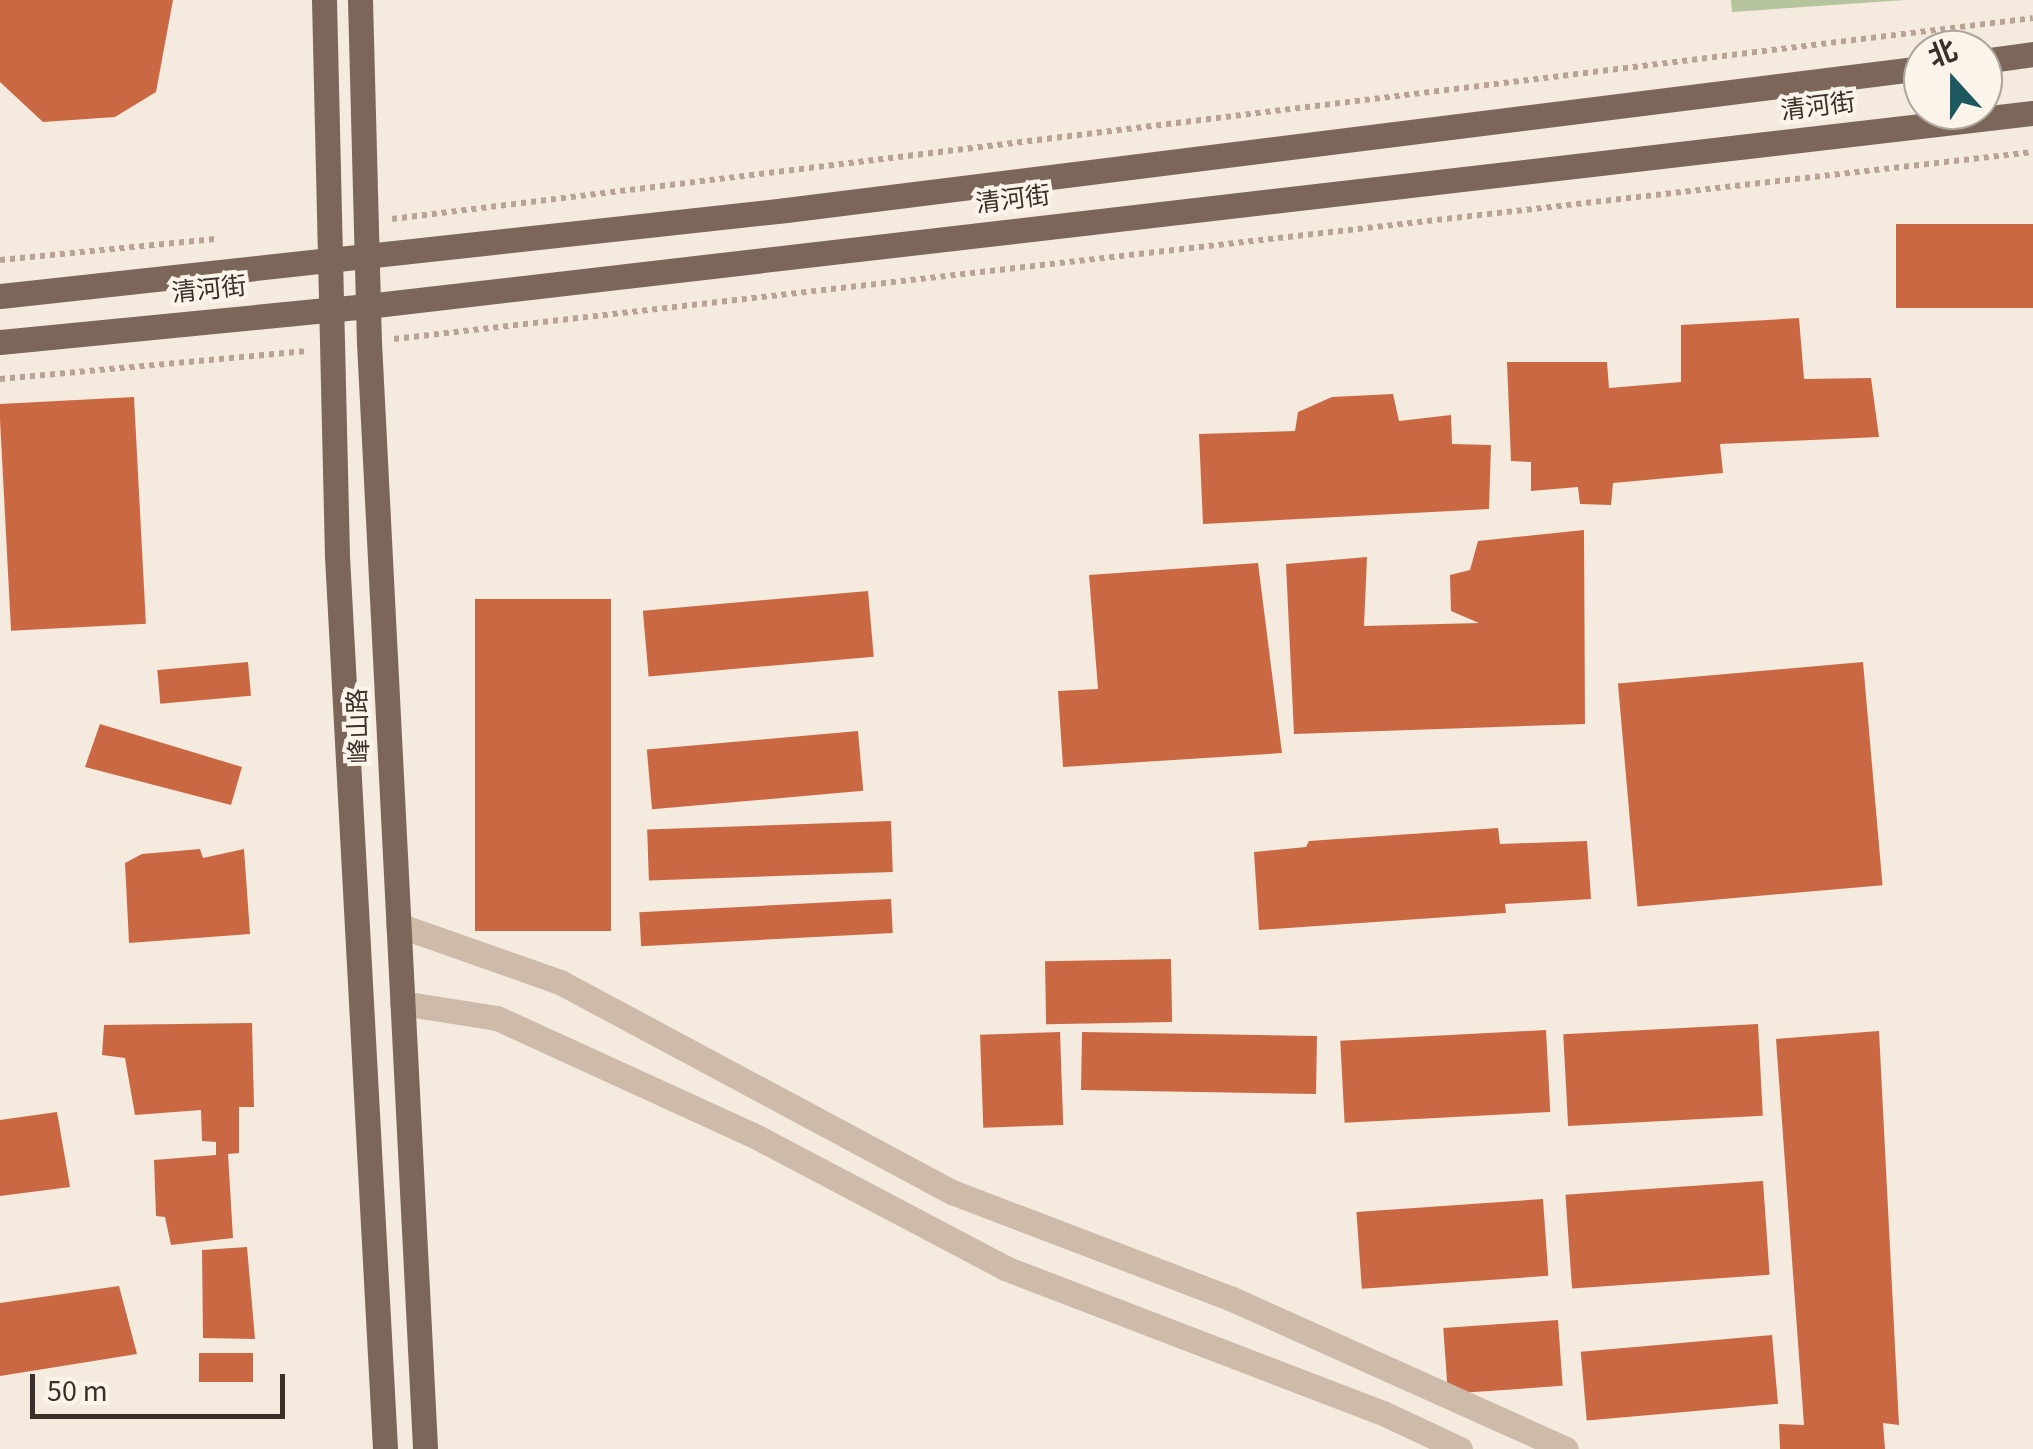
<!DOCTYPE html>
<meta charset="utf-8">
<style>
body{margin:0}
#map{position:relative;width:2033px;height:1449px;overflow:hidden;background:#f4eade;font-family:"Source Sans 3","Noto Sans SC",sans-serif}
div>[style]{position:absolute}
.green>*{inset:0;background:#b6c49d}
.building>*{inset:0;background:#cb6844;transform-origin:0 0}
.path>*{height:6px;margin-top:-3px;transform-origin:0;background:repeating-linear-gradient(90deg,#b9a493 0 5px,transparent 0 10px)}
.minor>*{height:25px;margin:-12.5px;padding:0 12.5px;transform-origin:12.5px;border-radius:12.5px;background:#cdbaa9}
.major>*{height:25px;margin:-12.5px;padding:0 12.5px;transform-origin:12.5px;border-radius:12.5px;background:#7c665a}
span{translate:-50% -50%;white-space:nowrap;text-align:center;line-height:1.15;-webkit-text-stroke:8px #fbf4eb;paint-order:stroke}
.street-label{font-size:25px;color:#3a2f29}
.north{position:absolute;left:1903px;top:30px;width:100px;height:100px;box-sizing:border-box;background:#fbf4eb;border:2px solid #aea59d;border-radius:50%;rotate:339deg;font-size:28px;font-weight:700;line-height:40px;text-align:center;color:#3a2f29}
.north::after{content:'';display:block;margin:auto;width:35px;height:45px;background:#1c585d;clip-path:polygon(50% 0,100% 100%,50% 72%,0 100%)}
.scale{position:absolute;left:30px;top:1374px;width:255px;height:45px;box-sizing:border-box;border:5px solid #3a2f29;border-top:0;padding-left:12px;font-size:30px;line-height:35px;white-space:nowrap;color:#3a2f29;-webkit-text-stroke:8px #fbf4eb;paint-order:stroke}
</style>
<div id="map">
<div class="green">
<div style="clip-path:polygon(1731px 0,1905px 0,1732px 12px)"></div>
</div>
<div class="building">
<div style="clip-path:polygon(0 0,173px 0,156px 92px,115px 117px,43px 122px,0 82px)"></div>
<div style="left:2033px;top:224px;width:84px;height:137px;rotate:90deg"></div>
<div style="clip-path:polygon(1799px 318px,1804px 379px,1871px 378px,1879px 437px,1720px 444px,1723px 473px,1613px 483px,1611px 505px,1580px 504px,1578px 487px,1531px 491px,1531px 462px,1511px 461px,1507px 362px,1607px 362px,1609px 388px,1681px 382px,1681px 325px)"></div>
<div style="clip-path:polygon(1393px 394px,1399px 421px,1451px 415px,1452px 444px,1491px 445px,1489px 509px,1203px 524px,1199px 434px,1295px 431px,1298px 412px,1332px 397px)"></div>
<div style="left:134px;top:397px;width:227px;height:135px;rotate:87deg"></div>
<div style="clip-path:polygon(1584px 530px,1585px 724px,1294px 734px,1286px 564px,1367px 557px,1364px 626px,1479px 623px,1451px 611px,1450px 575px,1470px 570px,1478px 541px)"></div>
<div style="clip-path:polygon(1258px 563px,1282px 753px,1063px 767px,1058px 691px,1098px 689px,1089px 575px)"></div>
<div style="left:868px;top:591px;width:66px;height:226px;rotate:85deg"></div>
<div style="left:475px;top:599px;width:136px;height:332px"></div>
<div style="left:248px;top:662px;width:34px;height:91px;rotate:85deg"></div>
<div style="left:1863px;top:662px;width:224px;height:246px;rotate:85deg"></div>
<div style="clip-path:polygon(100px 724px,242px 767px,231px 805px,85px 767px)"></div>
<div style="left:858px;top:731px;width:60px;height:212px;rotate:85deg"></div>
<div style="left:891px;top:821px;width:51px;height:244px;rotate:88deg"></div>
<div style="clip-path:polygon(1498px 828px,1500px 844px,1587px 841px,1591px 899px,1505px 904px,1506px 913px,1259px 930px,1254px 852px,1306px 847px,1309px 841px)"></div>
<div style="clip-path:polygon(200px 849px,203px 858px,244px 849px,250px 934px,129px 943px,125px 863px,142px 854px)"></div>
<div style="left:891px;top:899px;width:34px;height:252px;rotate:87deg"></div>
<div style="left:1171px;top:959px;width:63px;height:126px;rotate:89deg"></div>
<div style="clip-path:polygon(252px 1023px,254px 1107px,239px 1107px,239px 1153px,228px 1154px,233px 1238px,171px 1245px,165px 1217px,156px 1216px,154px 1160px,216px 1155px,216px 1142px,202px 1141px,201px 1110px,135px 1115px,125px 1058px,102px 1055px,104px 1025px)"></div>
<div style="left:1758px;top:1024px;width:92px;height:195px;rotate:87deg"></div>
<div style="left:1546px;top:1030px;width:82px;height:206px;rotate:87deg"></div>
<div style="clip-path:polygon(1879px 1031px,1899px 1425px,1883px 1423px,1885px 1449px,1780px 1449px,1779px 1424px,1804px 1425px,1776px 1039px)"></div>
<div style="left:1060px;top:1032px;width:93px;height:80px;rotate:88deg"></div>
<div style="left:1317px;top:1036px;width:58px;height:235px;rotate:91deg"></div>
<div style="clip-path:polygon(57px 1112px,70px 1187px,0 1196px,0 1120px)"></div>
<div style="left:1763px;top:1181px;width:94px;height:198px;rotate:86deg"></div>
<div style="left:1543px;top:1199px;width:77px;height:187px;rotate:86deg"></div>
<div style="clip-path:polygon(247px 1247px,255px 1339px,203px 1338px,202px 1250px)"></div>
<div style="clip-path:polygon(119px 1286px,137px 1354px,0 1376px,0 1303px)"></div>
<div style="left:1558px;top:1320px;width:66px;height:115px;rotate:86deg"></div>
<div style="left:1772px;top:1335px;width:69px;height:192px;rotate:85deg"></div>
<div style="left:253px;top:1353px;width:29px;height:54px;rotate:90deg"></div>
</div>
<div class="path">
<div style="left:392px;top:219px;width:1653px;rotate:-6.98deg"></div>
<div style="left:0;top:260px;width:216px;rotate:-5.6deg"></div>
<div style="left:394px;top:339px;width:1650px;rotate:-6.51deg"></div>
<div style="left:0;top:379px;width:308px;rotate:-5.2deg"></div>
</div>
<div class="minor">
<div style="left:398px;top:925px;width:172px;rotate:19.4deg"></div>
<div style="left:560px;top:982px;width:445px;rotate:28.2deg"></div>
<div style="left:952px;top:1192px;width:298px;rotate:20.9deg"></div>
<div style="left:1230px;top:1298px;width:368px;rotate:24.2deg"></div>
<div style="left:402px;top:1003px;width:96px;rotate:9deg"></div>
<div style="left:497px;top:1018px;width:281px;rotate:24.6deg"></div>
<div style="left:753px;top:1135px;width:285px;rotate:27.8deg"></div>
<div style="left:1005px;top:1268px;width:405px;rotate:21deg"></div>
<div style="left:1383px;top:1413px;width:85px;rotate:25.1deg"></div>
</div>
<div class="major">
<div style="left:324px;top:0;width:556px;rotate:88.66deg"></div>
<div style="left:337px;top:556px;width:894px;rotate:86.92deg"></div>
<div style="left:360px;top:0;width:342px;rotate:88.5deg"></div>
<div style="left:369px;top:342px;width:1108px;rotate:87.1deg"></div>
<div style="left:1983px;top:61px;width:50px;rotate:-8deg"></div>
<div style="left:0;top:296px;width:791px;rotate:-6.24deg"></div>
<div style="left:786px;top:210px;width:1146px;rotate:-7.12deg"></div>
<div style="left:0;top:342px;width:369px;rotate:-5.6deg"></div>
<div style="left:367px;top:306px;width:1677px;rotate:-6.61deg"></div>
</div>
<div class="street-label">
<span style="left:1818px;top:107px;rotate:-7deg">清河街</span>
<span style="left:1013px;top:200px;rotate:-7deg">清河街</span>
<span style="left:209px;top:290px;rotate:-6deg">清河街</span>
<span style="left:359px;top:726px;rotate:-92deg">峰山路</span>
</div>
<div class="north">北</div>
<div class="scale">50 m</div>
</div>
